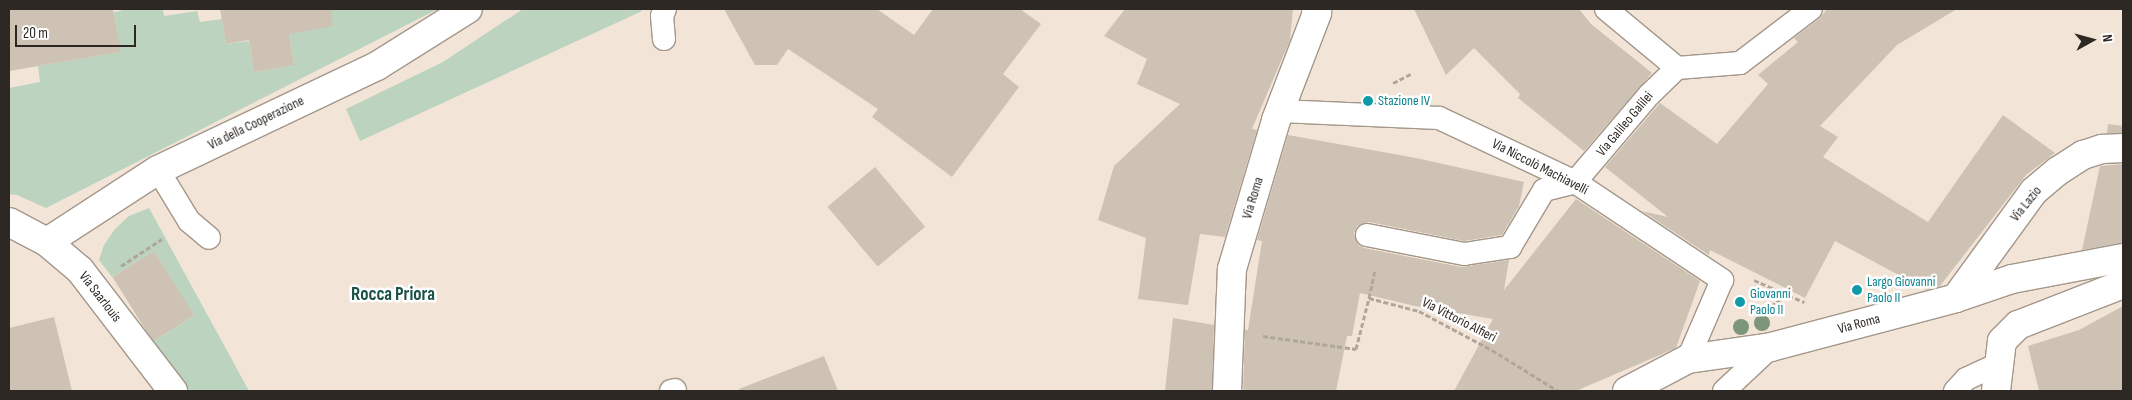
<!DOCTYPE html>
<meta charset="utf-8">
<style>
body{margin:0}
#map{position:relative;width:2132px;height:400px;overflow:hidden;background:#f2e5d7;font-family:"Sofia Sans Condensed",sans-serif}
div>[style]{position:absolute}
.green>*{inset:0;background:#bbd3bf}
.building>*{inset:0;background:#cdc2b4;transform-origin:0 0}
.path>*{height:3px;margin-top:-1.5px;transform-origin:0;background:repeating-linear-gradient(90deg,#b0a69b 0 5px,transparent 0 7.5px)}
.roads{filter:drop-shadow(1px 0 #a3978a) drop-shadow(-1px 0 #a3978a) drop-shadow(0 1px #a3978a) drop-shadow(0 -1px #a3978a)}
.service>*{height:22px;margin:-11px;padding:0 11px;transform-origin:11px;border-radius:11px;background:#fff}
.minor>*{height:28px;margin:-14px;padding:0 14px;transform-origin:14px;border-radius:14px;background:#fff}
.trees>*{width:16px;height:16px;margin:-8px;border-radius:50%;background:#7d9579}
.dots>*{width:14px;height:14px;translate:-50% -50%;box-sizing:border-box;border:2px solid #fff;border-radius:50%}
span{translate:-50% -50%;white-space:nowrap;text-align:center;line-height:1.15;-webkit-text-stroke:5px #fff;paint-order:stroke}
.culture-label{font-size:14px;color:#0d838f}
.left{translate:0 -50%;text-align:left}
.street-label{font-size:14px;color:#2d2823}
.district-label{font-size:19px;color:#1a5146;font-weight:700}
.frame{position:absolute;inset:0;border:10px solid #2d2823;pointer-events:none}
.north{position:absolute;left:2067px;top:15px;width:50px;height:50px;-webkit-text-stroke:4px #fff;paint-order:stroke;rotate:83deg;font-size:14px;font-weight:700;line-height:20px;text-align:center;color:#2d2823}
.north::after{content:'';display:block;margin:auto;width:18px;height:22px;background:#2d2823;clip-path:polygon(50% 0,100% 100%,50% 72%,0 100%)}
.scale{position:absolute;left:15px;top:25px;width:121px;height:22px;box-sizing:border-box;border:2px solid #2d2823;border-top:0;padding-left:6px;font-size:15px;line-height:18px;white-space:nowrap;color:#2d2823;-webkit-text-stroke:4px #fff;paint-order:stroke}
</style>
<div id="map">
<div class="green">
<div style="clip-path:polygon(121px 9px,163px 9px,164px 16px,197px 11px,200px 22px,222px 19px,226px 44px,249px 41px,254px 72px,294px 65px,285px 9px,438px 9px,46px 208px,17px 195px,9px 194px,9px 88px,40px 82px,38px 66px,120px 52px,114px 12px,121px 11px)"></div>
<div style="clip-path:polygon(523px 9px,643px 9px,640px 12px,360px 141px,346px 109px,443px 62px)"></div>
<div style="clip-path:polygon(149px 208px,249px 391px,189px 391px,152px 342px,194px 316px,154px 251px,112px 277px,99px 260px,104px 245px,115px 229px,129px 216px)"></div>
</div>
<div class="building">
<div style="clip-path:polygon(9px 9px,113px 9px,121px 52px,9px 71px)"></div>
<div style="clip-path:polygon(220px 9px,331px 9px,333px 26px,289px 34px,294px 65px,254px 72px,249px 40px,226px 44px)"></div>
<div style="clip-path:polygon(724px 9px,877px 9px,914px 35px,933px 9px,1020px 9px,1041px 24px,1003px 74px,1019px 87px,952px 177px,872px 117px,878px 109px,788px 49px,777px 65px,755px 65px)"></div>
<div style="clip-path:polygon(1125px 9px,1293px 9px,1290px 40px,1252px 129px,1257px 130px,1225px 237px,1200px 234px,1188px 305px,1138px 299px,1146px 238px,1098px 220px,1114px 166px,1180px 104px,1137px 84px,1147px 59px,1104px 36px)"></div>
<div style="clip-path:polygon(1414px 9px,1579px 9px,1591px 24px,1652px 73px,1584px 151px,1518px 98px,1520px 94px,1474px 48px,1446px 75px)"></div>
<div style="clip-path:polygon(1827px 9px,1957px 9px,1897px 45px,1820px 126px,1838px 137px,1823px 157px,1928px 222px,2003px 115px,2055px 153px,2026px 175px,1940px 286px,1927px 290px,1835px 241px,1805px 298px,1710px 250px,1709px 255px,1642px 211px,1668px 217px,1605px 167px,1660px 103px,1717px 144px,1768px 84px,1758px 75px,1798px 42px,1794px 38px,1819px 19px)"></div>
<div style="clip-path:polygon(2108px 124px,2123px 126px,2123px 133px,2107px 133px)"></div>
<div style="clip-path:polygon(1288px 135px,1416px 158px,1524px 182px,1519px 206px,1502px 235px,1464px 241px,1369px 222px,1357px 226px,1354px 233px,1358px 245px,1364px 248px,1461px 267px,1509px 260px,1504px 290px,1576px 199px,1700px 281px,1676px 348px,1576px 391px,1454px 391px,1493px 319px,1415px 306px,1360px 293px,1352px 336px,1347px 336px,1336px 391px,1243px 391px,1245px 330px,1248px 330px,1262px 241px,1257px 240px)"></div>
<div style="clip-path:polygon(2123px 164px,2123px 243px,2082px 250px,2100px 166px)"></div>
<div style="left:875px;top:167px;width:78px;height:62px;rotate:50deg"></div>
<div style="left:154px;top:251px;width:76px;height:49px;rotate:58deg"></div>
<div style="clip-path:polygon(2123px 306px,2123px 391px,2039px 391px,2028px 346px,2079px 330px)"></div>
<div style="clip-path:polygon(54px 317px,72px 391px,9px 391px,9px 328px)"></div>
<div style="clip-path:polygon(1173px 318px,1214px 325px,1212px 391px,1165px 391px)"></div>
<div style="clip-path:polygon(824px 356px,838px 391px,740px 391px,739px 389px)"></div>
</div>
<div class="path">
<div style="left:1393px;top:83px;width:20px;rotate:-27deg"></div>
<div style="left:121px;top:266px;width:49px;rotate:-33.4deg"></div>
<div style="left:1754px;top:280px;width:55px;rotate:23.7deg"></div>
<div style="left:1369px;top:298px;width:29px;rotate:-78deg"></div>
<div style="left:1765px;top:311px;width:28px;rotate:-38deg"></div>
<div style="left:1263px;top:336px;width:94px;rotate:8deg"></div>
<div style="left:1356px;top:349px;width:53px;rotate:-75.7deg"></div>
<div style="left:1369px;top:298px;width:52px;rotate:14.6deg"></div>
<div style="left:1419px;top:311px;width:83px;rotate:28.1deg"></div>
<div style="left:1492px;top:350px;width:78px;rotate:31.8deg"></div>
</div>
<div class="roads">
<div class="service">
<div style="left:1606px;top:9px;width:92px;rotate:39.7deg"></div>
<div style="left:664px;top:39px;width:23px;rotate:-95deg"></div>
<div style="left:662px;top:16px;width:8px;rotate:-67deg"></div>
<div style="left:1677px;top:68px;width:63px;rotate:-4.5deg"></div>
<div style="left:1740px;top:63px;width:89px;rotate:-37.3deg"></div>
<div style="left:1279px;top:111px;width:160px;rotate:2.5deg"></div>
<div style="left:1439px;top:118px;width:150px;rotate:25.2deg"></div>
<div style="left:1575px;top:182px;width:177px;rotate:33.7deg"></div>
<div style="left:1722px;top:280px;width:86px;rotate:113.3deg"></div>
<div style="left:158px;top:170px;width:60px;rotate:58.7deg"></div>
<div style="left:189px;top:221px;width:26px;rotate:40deg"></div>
<div style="left:1367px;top:235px;width:99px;rotate:11.1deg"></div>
<div style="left:1464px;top:254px;width:47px;rotate:-8.7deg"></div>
<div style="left:1510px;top:247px;width:66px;rotate:-59.2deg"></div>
<div style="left:1544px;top:190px;width:32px;rotate:-14deg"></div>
<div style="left:1575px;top:182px;width:114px;rotate:-49.6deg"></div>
<div style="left:1649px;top:95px;width:39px;rotate:-44deg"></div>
<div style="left:671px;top:391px;width:4px;rotate:-14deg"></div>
<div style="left:1724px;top:391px;width:64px;rotate:-43.1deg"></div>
<div style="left:1955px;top:391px;width:16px;rotate:-47deg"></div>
<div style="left:1966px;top:379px;width:35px;rotate:-25deg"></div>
</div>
<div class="minor">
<div style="left:9px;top:222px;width:43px;rotate:27.8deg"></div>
<div style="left:47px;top:242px;width:43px;rotate:40.3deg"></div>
<div style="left:80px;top:270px;width:153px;rotate:52.5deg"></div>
<div style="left:47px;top:242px;width:132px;rotate:-33deg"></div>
<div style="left:158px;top:170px;width:242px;rotate:-25.4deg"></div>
<div style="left:377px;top:66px;width:107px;rotate:-32.1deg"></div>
<div style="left:1956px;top:298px;width:132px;rotate:-53.9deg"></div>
<div style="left:2034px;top:191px;width:31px;rotate:-40deg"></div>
<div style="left:2058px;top:171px;width:30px;rotate:-33deg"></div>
<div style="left:2083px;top:155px;width:20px;rotate:-18deg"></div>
<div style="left:2102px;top:149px;width:21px;rotate:-3deg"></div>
<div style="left:1227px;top:391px;width:122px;rotate:-87.7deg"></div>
<div style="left:1232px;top:269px;width:155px;rotate:-73.5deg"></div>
<div style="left:1276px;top:120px;width:115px;rotate:-69deg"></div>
<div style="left:1317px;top:13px;width:4px;rotate:-104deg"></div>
<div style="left:1627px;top:391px;width:69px;rotate:-27.7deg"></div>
<div style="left:1688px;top:359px;width:84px;rotate:-8.2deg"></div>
<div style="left:1771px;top:347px;width:191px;rotate:-14.8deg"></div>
<div style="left:1956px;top:298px;width:59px;rotate:-18.7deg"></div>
<div style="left:2012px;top:279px;width:113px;rotate:-10.7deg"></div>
<div style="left:1996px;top:391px;width:50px;rotate:-83.2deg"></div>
<div style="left:2002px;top:341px;width:23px;rotate:-45deg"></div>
<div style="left:2018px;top:325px;width:113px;rotate:-21.3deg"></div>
</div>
</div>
<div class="trees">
<div style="left:1762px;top:323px"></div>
<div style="left:1741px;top:327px"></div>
</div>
<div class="dots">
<div style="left:1368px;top:101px;background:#0f9aa8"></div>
<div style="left:1857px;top:290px;background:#0f9aa8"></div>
<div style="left:1740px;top:302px;background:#0f9aa8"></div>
</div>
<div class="culture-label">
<span class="left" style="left:1378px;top:101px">Stazione IV</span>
<span class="left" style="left:1867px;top:290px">Largo Giovanni<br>Paolo II</span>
<span class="left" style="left:1750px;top:302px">Giovanni<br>Paolo II</span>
</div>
<div class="street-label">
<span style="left:256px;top:123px;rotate:-26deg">Via della Cooperazione</span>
<span style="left:1625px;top:124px;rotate:-50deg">Via Galileo Galilei</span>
<span style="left:1540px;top:167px;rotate:27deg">Via Niccolò Machiavelli</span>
<span style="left:1253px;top:198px;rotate:-73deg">Via Roma</span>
<span style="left:2026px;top:204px;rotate:-51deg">Via Lazio</span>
<span style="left:100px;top:297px;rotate:52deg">Via Saarlouis</span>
<span style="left:1459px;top:320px;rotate:27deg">Via Vittorio Alfieri</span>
<span style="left:1859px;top:324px;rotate:-15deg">Via Roma</span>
</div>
<div class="district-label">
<span style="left:393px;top:295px">Rocca Priora</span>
</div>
<div class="frame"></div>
<div class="north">N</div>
<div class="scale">20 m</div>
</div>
